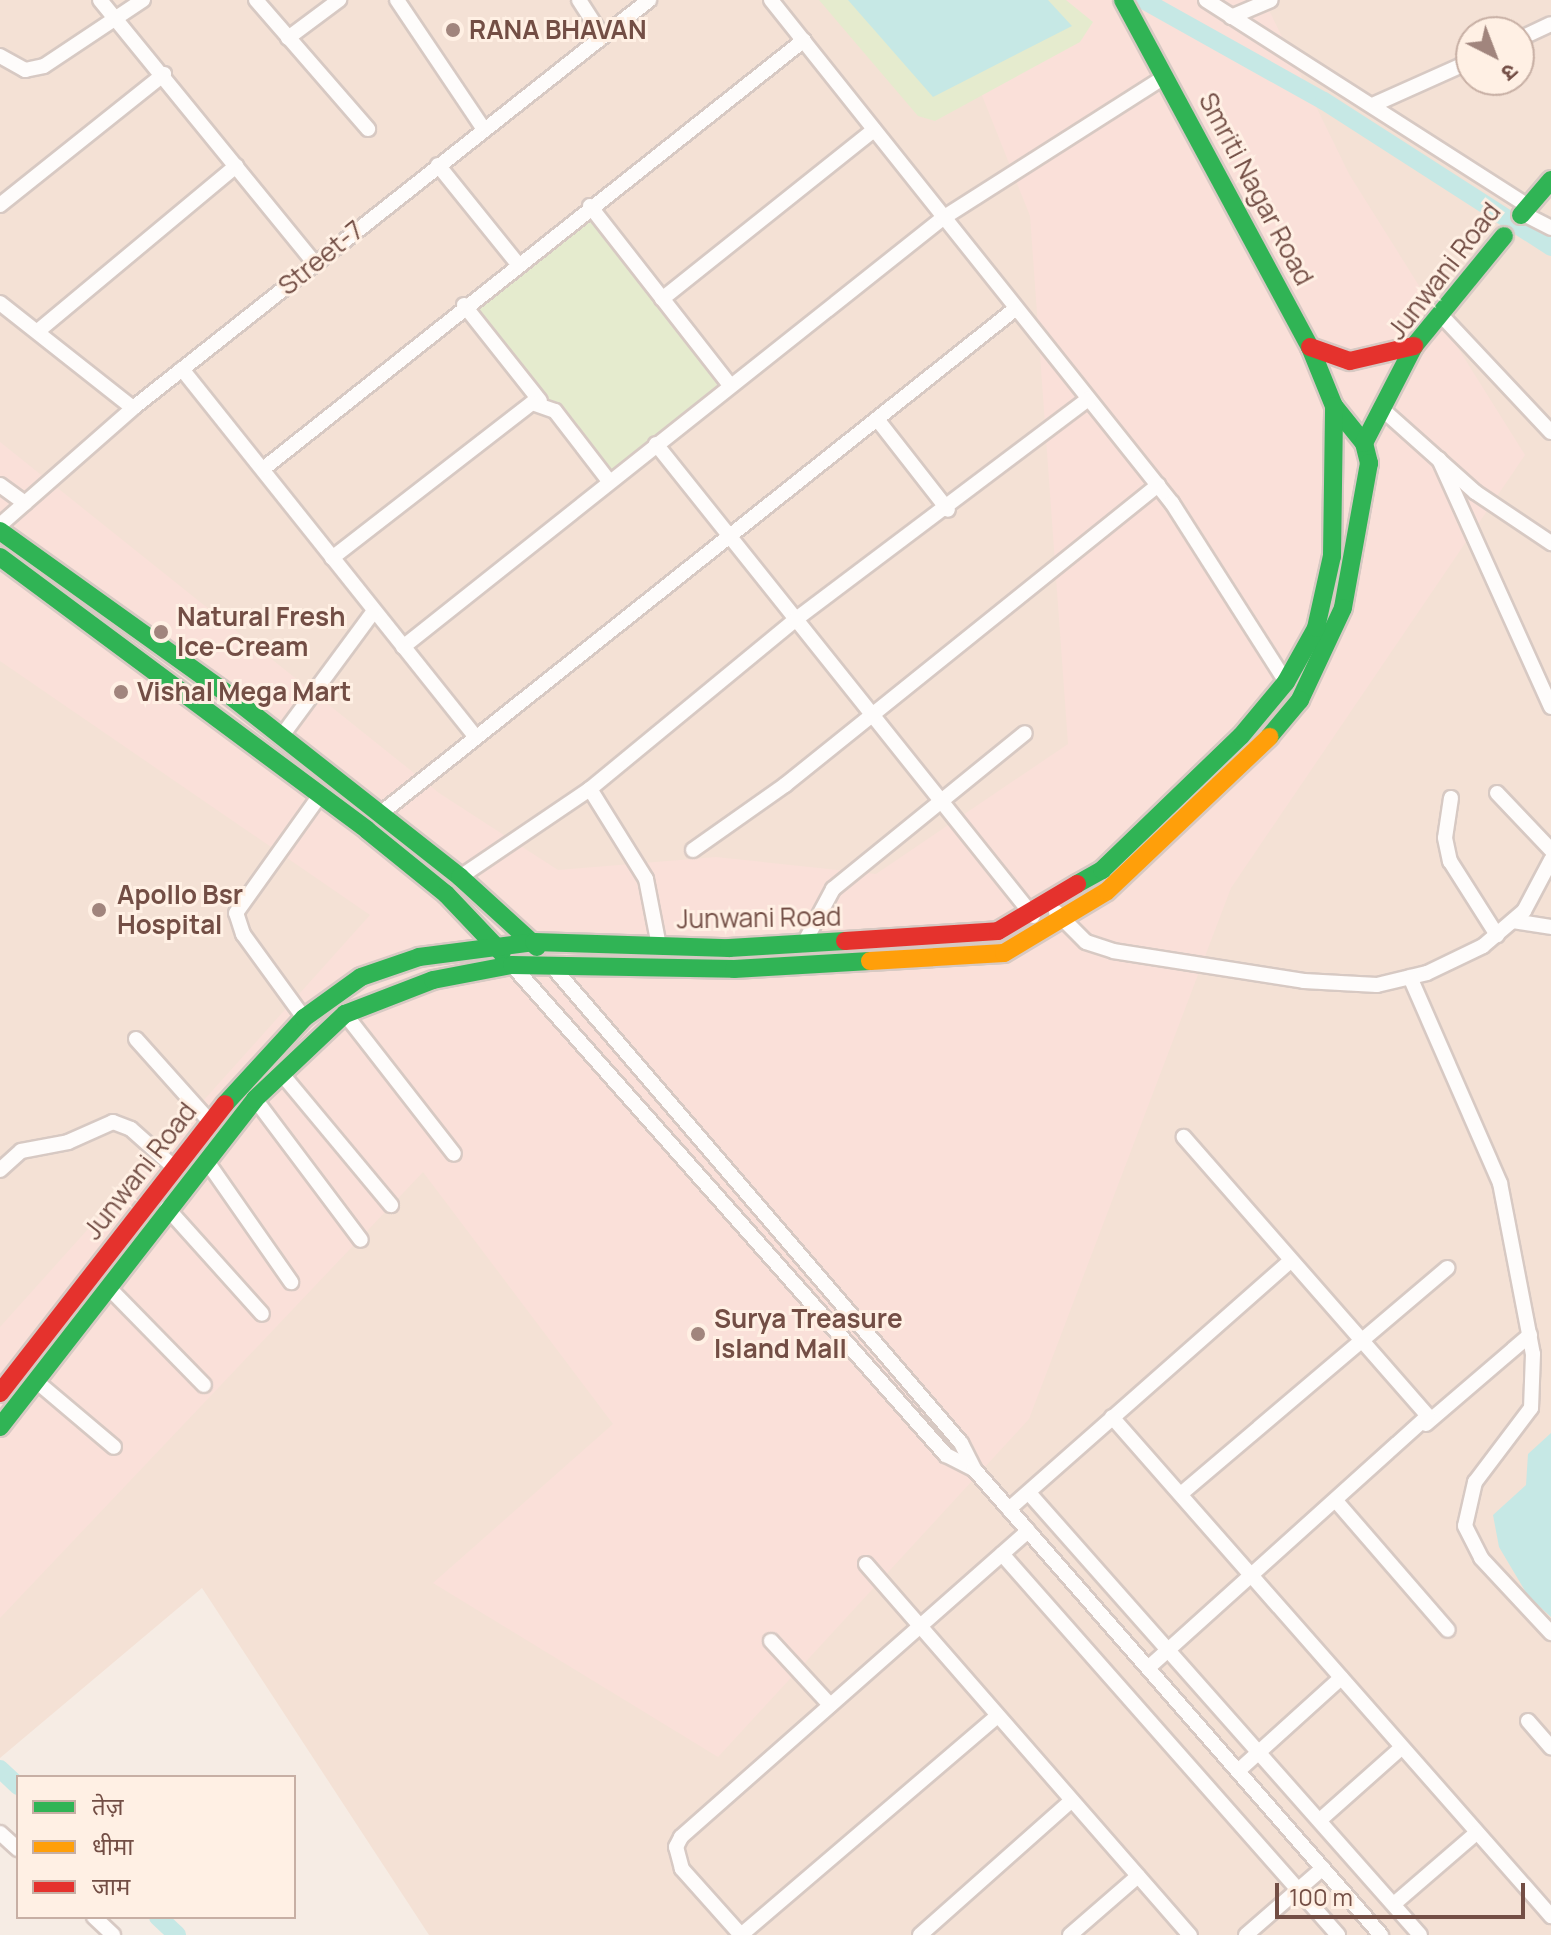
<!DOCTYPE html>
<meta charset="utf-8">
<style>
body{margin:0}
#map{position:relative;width:1551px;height:1935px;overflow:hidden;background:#f6ece4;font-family:Manrope,"Noto Sans Devanagari",sans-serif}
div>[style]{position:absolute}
.residential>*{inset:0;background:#f4e1d5}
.commercial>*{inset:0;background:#fae0d9}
.green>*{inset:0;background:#e5ebce;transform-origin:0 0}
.water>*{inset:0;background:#c6e8e5}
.canal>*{height:18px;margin:-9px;padding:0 9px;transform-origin:9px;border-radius:9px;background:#c6e8e5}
.roads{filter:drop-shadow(2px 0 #d7c9c3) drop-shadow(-2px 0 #d7c9c3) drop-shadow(0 2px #d7c9c3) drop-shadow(0 -2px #d7c9c3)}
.street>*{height:14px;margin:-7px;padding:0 7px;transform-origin:7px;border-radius:7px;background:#fefcfb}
.fast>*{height:18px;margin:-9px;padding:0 9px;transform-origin:9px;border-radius:9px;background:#30b455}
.slow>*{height:18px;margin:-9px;padding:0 9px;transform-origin:9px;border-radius:9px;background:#ff9f0a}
.jam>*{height:18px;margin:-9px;padding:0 9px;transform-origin:9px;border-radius:9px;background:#e5322d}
.dots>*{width:22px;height:22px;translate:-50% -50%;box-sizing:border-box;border:4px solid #fff0e4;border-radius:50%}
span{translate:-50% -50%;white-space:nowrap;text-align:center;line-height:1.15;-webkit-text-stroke:6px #fff0e4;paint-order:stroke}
.poi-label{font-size:26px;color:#734e45;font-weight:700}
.left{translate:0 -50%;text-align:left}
.street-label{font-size:26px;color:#734e45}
.legend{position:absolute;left:16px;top:1775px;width:280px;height:144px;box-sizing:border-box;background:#fff0e4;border:2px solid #c7afa4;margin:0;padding:10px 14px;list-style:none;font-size:24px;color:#734e45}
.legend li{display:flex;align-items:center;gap:16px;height:40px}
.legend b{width:40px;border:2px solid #c7afa4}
.north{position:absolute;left:1455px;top:16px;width:80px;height:80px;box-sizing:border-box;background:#fff0e4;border:2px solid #c7afa4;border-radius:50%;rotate:138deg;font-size:22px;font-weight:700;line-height:32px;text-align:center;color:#734e45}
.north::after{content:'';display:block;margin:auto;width:28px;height:36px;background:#a1857d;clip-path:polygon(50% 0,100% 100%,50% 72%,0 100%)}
.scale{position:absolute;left:1275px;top:1883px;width:250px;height:36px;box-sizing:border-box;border:4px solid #734e45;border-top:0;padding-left:10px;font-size:24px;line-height:28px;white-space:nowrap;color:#734e45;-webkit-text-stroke:6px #fff0e4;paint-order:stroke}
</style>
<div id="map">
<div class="residential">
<div style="clip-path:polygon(evenodd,0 0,1551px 0,1551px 1935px,429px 1935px,202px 1588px,0 1758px,0 0,1471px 32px,1519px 32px,1519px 80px,1471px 80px,1471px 32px)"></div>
</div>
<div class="commercial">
<div style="clip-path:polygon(944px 0,1264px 0,1349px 174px,1525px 455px,1231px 888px,1029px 1419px,718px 1757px,433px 1583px,613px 1424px,423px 1172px,0 1618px,0 1327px,370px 915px,0 661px,0 442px,439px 793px,558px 870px,716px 857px,876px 874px,1068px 744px,1030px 216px)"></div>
</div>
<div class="green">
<div style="clip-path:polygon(819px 0,1066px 0,1093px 22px,1080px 42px,935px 121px,918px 116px)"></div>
<div style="left:590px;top:206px;width:227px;height:161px;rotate:52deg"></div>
</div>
<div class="water">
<div style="clip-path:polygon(848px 0,1048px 0,1072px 26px,933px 97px)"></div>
<div style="clip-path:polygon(1551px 1433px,1551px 1617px,1528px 1596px,1499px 1547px,1493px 1515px,1526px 1485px,1528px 1454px)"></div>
</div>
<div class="canal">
<div style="left:1143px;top:0;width:207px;rotate:29.2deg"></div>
<div style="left:1324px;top:101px;width:270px;rotate:32.7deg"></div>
<div style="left:0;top:1769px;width:25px;rotate:43deg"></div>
<div style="left:158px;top:1917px;width:26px;rotate:43deg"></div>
</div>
<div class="roads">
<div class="street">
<div style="left:100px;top:0;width:340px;rotate:50.8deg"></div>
<div style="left:256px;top:0;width:171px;rotate:49deg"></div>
<div style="left:397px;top:0;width:154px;rotate:56.1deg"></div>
<div style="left:579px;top:0;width:40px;rotate:57.1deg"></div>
<div style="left:771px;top:0;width:643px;rotate:51.44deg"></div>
<div style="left:1172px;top:503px;width:212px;rotate:57.5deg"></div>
<div style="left:1206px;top:0;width:382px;rotate:32.6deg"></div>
<div style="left:1231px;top:17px;width:43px;rotate:-23deg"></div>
<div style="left:288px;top:38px;width:64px;rotate:-36.7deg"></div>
<div style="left:1519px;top:39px;width:35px;rotate:-25deg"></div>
<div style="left:0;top:56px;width:29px;rotate:29deg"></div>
<div style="left:25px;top:70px;width:19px;rotate:-12deg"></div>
<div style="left:44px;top:66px;width:119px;rotate:-33.7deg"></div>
<div style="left:1375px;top:104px;width:105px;rotate:-24.1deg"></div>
<div style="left:438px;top:165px;width:126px;rotate:51.1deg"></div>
<div style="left:0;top:205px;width:210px;rotate:-38.6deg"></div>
<div style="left:590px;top:206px;width:227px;rotate:52deg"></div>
<div style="left:1522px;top:213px;width:33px;rotate:27deg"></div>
<div style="left:662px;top:299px;width:271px;rotate:-38.6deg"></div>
<div style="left:0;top:303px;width:169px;rotate:38.3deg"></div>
<div style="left:464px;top:305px;width:122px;rotate:51.6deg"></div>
<div style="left:1440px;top:314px;width:162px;rotate:46.8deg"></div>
<div style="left:38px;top:331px;width:258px;rotate:-39.8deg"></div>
<div style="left:182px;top:369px;width:471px;rotate:51.4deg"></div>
<div style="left:1382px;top:409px;width:125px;rotate:41.7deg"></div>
<div style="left:1475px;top:492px;width:92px;rotate:33.9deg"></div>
<div style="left:877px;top:419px;width:115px;rotate:52deg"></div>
<div style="left:656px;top:444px;width:604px;rotate:51.38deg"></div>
<div style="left:1439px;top:459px;width:272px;rotate:65.7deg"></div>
<div style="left:263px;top:469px;width:690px;rotate:-38.41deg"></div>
<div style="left:0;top:485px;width:31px;rotate:36deg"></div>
<div style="left:0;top:525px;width:177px;rotate:-41.3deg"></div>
<div style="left:133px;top:408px;width:658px;rotate:-38.33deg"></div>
<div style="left:332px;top:558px;width:253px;rotate:-37.8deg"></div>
<div style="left:532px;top:403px;width:24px;rotate:19deg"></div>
<div style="left:555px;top:411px;width:88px;rotate:52.4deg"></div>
<div style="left:403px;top:647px;width:690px;rotate:-38.47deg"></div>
<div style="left:943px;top:218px;width:264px;rotate:-32.5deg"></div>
<div style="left:281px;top:737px;width:155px;rotate:-53.6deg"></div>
<div style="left:590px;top:789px;width:106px;rotate:58.1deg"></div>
<div style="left:646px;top:879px;width:68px;rotate:79deg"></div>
<div style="left:1497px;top:793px;width:79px;rotate:46.5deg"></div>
<div style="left:1451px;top:798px;width:40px;rotate:98.5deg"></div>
<div style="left:1445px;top:838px;width:24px;rotate:78deg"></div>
<div style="left:1450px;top:861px;width:88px;rotate:57.6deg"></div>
<div style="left:380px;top:814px;width:811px;rotate:-38.49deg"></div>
<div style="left:693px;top:850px;width:113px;rotate:-35.2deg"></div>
<div style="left:785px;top:785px;width:479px;rotate:-38.8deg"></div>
<div style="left:460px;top:877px;width:157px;rotate:-34.1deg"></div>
<div style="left:590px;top:789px;width:266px;rotate:-39.5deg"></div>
<div style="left:795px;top:620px;width:367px;rotate:-37deg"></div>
<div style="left:1056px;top:912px;width:42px;rotate:45deg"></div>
<div style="left:1086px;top:942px;width:28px;rotate:18deg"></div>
<div style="left:1113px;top:951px;width:193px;rotate:8.9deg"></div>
<div style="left:1304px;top:981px;width:73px;rotate:3.1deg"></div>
<div style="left:1377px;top:985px;width:51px;rotate:-13.5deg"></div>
<div style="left:1427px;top:973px;width:62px;rotate:-25.7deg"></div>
<div style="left:1483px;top:946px;width:54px;rotate:-40.5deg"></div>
<div style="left:1524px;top:911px;width:58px;rotate:-62.1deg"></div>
<div style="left:1513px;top:921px;width:38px;rotate:9deg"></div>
<div style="left:803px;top:945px;width:64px;rotate:-61.8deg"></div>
<div style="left:833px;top:889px;width:247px;rotate:-39.1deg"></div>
<div style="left:512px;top:965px;width:655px;rotate:48.47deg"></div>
<div style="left:946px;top:1455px;width:31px;rotate:27deg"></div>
<div style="left:552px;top:966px;width:628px;rotate:49.39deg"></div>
<div style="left:961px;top:1443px;width:29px;rotate:63deg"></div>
<div style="left:974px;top:1469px;width:619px;rotate:48.87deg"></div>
<div style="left:1410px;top:977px;width:225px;rotate:66.4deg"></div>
<div style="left:1500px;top:1183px;width:174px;rotate:79.1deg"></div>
<div style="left:1533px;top:1354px;width:54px;rotate:92.1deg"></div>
<div style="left:1531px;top:1408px;width:93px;rotate:127.1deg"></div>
<div style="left:1475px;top:1482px;width:45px;rotate:102.8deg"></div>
<div style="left:1465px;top:1526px;width:36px;rotate:63deg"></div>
<div style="left:1481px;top:1558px;width:103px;rotate:47deg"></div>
<div style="left:345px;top:1014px;width:177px;rotate:52.1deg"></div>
<div style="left:304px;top:1018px;width:104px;rotate:-126deg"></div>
<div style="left:243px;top:934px;width:22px;rotate:-108deg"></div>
<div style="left:236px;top:913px;width:146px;rotate:-54.5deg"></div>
<div style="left:136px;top:1039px;width:113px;rotate:48.2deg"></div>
<div style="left:281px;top:1073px;width:172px;rotate:50.2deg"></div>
<div style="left:255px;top:1099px;width:176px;rotate:53.1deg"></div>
<div style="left:206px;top:1160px;width:149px;rotate:55.1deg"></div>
<div style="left:0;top:1170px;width:28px;rotate:-42deg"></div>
<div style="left:21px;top:1151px;width:48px;rotate:-10.8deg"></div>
<div style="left:68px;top:1142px;width:49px;rotate:-24deg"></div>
<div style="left:113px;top:1122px;width:19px;rotate:21deg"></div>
<div style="left:131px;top:1129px;width:59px;rotate:41.6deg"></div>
<div style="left:167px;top:1208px;width:142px;rotate:48.1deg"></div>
<div style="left:108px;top:1287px;width:137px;rotate:45.6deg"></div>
<div style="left:36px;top:1381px;width:102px;rotate:40.2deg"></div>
<div style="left:1112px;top:1417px;width:665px;rotate:48.66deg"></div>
<div style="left:1426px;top:1424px;width:137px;rotate:-40.6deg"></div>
<div style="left:1029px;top:1493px;width:590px;rotate:48.5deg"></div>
<div style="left:1182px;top:1493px;width:348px;rotate:-40.3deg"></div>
<div style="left:1337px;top:1502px;width:169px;rotate:49.1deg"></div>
<div style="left:1009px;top:1509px;width:375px;rotate:-41.4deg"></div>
<div style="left:1002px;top:1554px;width:508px;rotate:48.59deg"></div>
<div style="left:866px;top:1564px;width:493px;rotate:48.9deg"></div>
<div style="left:771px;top:1641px;width:87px;rotate:47.3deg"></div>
<div style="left:1148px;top:1668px;width:377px;rotate:-42deg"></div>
<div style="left:1428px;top:1416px;width:371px;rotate:-131.2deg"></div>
<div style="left:1528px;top:1721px;width:35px;rotate:49deg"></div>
<div style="left:1238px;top:1771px;width:139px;rotate:-42.1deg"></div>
<div style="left:1320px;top:1820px;width:108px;rotate:-41.6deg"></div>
<div style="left:0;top:1833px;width:24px;rotate:42deg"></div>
<div style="left:1394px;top:1904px;width:107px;rotate:-40.8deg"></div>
<div style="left:94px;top:1917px;width:26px;rotate:43deg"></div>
<div style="left:741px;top:1935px;width:89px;rotate:-131.8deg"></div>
<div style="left:682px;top:1869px;width:23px;rotate:-105deg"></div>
<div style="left:676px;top:1847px;width:11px;rotate:-63deg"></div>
<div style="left:681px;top:1837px;width:463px;rotate:-41.4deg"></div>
<div style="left:741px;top:1935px;width:335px;rotate:-40.5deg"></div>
<div style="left:920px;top:1935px;width:202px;rotate:-41.6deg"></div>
<div style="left:1070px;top:1935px;width:90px;rotate:-40.9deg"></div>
<div style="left:1246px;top:1935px;width:102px;rotate:-41deg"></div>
</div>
<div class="fast">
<div style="left:1123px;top:0;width:394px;rotate:61.7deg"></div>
<div style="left:1310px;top:347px;width:64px;rotate:67.9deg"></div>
<div style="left:1334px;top:406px;width:48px;rotate:51deg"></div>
<div style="left:1364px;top:443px;width:21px;rotate:76deg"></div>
<div style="left:1369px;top:463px;width:147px;rotate:100.2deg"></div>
<div style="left:1343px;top:608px;width:102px;rotate:115.1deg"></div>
<div style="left:1300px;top:700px;width:48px;rotate:130deg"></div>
<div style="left:1521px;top:215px;width:46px;rotate:-49.4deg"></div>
<div style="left:1364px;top:443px;width:109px;rotate:-62.7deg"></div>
<div style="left:1414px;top:346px;width:142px;rotate:-50.7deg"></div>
<div style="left:0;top:531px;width:282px;rotate:35.6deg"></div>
<div style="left:229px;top:695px;width:294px;rotate:38.2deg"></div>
<div style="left:460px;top:877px;width:104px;rotate:42.3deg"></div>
<div style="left:0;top:557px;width:457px;rotate:36.6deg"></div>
<div style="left:367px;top:830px;width:102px;rotate:39deg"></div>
<div style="left:446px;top:894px;width:81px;rotate:46.5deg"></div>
<div style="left:1077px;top:884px;width:29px;rotate:-29deg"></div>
<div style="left:1102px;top:870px;width:193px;rotate:-44deg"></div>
<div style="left:1241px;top:736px;width:70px;rotate:-50.2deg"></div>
<div style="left:1286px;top:682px;width:62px;rotate:-60.9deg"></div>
<div style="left:1316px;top:628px;width:74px;rotate:-77.5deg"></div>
<div style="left:1332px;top:556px;width:150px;rotate:-89.2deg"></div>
<div style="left:225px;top:1104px;width:117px;rotate:-47.4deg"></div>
<div style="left:304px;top:1018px;width:70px;rotate:-35.7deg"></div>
<div style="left:361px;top:977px;width:61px;rotate:-19deg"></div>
<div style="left:419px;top:957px;width:116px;rotate:-7.4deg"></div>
<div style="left:534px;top:942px;width:195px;rotate:1.8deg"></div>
<div style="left:729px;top:948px;width:116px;rotate:-3.5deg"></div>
<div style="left:0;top:1427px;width:415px;rotate:-52.1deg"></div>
<div style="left:255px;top:1099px;width:124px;rotate:-43.4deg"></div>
<div style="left:345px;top:1014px;width:94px;rotate:-21.1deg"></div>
<div style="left:433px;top:980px;width:80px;rotate:-10.8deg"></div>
<div style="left:512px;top:965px;width:222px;rotate:1deg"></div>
<div style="left:734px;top:969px;width:136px;rotate:-3.4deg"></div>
</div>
<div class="slow">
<div style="left:870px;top:961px;width:134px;rotate:-3.4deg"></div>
<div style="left:1004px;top:953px;width:120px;rotate:-31deg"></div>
<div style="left:1107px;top:891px;width:224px;rotate:-43.5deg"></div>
</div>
<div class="jam">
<div style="left:1310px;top:347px;width:42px;rotate:19.3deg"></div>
<div style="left:1350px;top:361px;width:66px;rotate:-13.2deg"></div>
<div style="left:845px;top:941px;width:153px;rotate:-3.7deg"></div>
<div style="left:998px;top:931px;width:92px;rotate:-30.7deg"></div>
<div style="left:0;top:1393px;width:366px;rotate:-52.1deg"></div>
</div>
</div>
<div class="dots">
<div style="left:453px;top:30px;background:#a1857d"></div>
<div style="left:161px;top:632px;background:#a1857d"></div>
<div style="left:121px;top:692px;background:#a1857d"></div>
<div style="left:99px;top:910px;background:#a1857d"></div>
<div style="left:698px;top:1334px;background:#a1857d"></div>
</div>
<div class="poi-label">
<span class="left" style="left:469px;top:30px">RANA BHAVAN</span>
<span class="left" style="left:177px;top:632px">Natural Fresh<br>Ice-Cream</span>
<span class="left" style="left:137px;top:692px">Vishal Mega Mart</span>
<span class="left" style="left:117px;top:910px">Apollo Bsr<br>Hospital</span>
<span class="left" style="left:714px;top:1334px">Surya Treasure<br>Island Mall</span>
</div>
<div class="street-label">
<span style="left:1256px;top:189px;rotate:62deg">Smriti Nagar Road</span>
<span style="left:321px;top:258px;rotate:-39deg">Street-7</span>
<span style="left:1444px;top:271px;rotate:-52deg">Junwani Road</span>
<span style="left:759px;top:918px;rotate:-1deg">Junwani Road</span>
<span style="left:140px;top:1171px;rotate:-52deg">Junwani Road</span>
</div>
<ul class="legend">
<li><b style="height:10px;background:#30b455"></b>तेज़</li>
<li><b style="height:10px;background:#ff9f0a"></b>धीमा</li>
<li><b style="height:10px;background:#e5322d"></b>जाम</li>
</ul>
<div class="north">उ</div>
<div class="scale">100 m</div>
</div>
